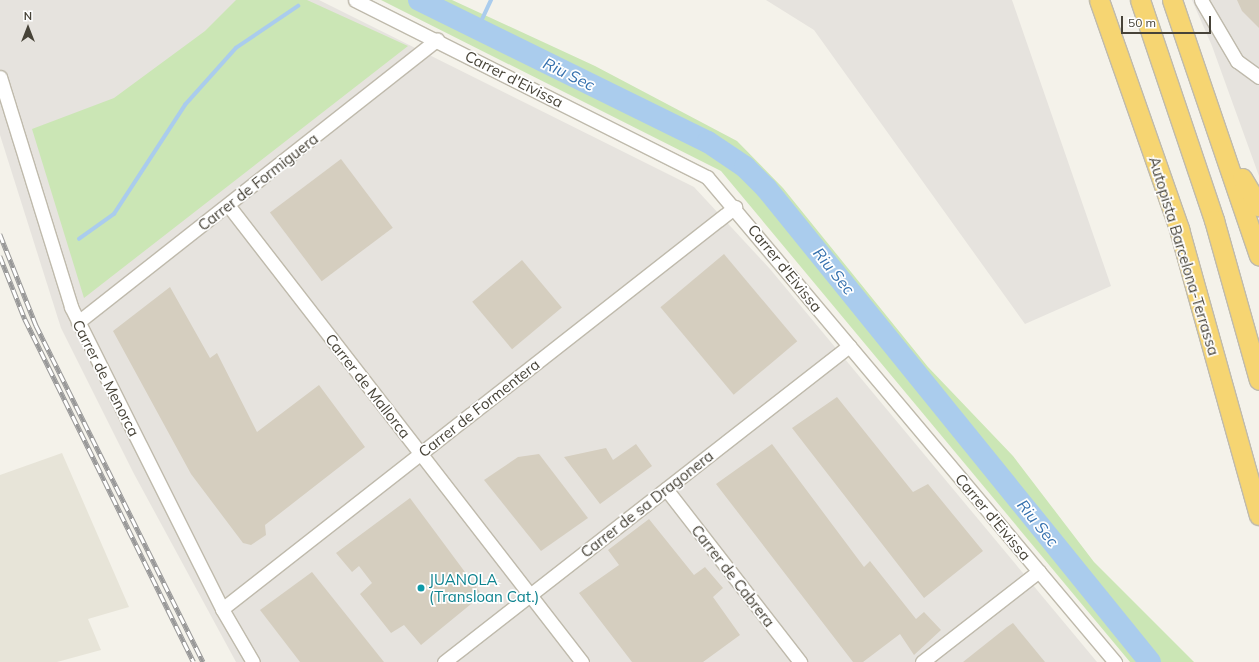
<!DOCTYPE html>
<style>
body{margin:0}
#map{position:relative;width:1259px;height:662px;overflow:hidden;background:#f4f2ea;font-family:Mulish,sans-serif}
div>[style]{position:absolute}
.residential>*{inset:0;background:#e7e4d8}
.industrial>*{inset:0;background:#e6e3de}
.green>*{inset:0;background:#cbe6b5}
.stream>*{height:3.5px;margin:-1.75px;padding:0 1.75px;transform-origin:1.75px;border-radius:1.75px;background:#aacced}
.river>*{height:22px;margin:-11px;padding:0 11px;transform-origin:11px;border-radius:11px;background:#aacced}
.building>*{inset:0;background:#d5cebf;transform-origin:0 0}
.roads{filter:drop-shadow(1px 0 #bfbaac) drop-shadow(-1px 0 #bfbaac) drop-shadow(0 1px #bfbaac) drop-shadow(0 -1px #bfbaac)}
.minor>*{height:13px;margin:-6.5px;padding:0 6.5px;transform-origin:6.5px;border-radius:6.5px;background:#fff}
.highway>*{height:19px;margin:-9.5px;padding:0 9.5px;transform-origin:9.5px;border-radius:9.5px;background:#f6d572}
.rail>*{height:4.5px;margin-top:-2.25px;transform-origin:0;background:repeating-linear-gradient(90deg,#fff 0 9px,#989898 0 18px);box-sizing:border-box;border-block:1px solid #989898}
.dots>*{width:11px;height:11px;translate:-50% -50%;box-sizing:border-box;border:2px solid #fff;border-radius:50%}
span{translate:-50% -50%;white-space:nowrap;text-align:center;line-height:1.15;-webkit-text-stroke:3.5px #fff;paint-order:stroke}
.street-label{font-size:15px;color:#474338}
.culture-label{font-size:15px;color:#0d838f}
.left{translate:0 -50%;text-align:left}
.water-label{font-size:16px;color:#3671ae;font-style:italic}
.north{position:absolute;left:8px;top:8px;width:40px;height:40px;-webkit-text-stroke:3px #fff;paint-order:stroke;rotate:0deg;font-size:11px;font-weight:700;line-height:16px;text-align:center;color:#474338}
.north::after{content:'';display:block;margin:auto;width:14px;height:18px;background:#474338;clip-path:polygon(50% 0,100% 100%,50% 72%,0 100%)}
.scale{position:absolute;left:1121px;top:16px;width:90px;height:18px;box-sizing:border-box;border:2px solid #474338;border-top:0;padding-left:5px;font-size:12px;line-height:14px;white-space:nowrap;color:#474338;-webkit-text-stroke:3px #fff;paint-order:stroke}
</style>
<div id="map">
<div class="residential">
<div style="clip-path:polygon(62px 453px,129px 607px,88px 619px,101px 650px,57px 662px,0 662px,0 475px)"></div>
</div>
<div class="industrial">
<div style="clip-path:polygon(0 0,319px 0,694px 187px,770px 269px,1097px 662px,236px 662px,133px 472px,61px 328px,0 135px)"></div>
<div style="clip-path:polygon(766px 0,1012px 0,1111px 286px,1025px 324px,814px 30px)"></div>
<div style="clip-path:polygon(1192px 0,1259px 0,1259px 176px,1212px 46px)"></div>
</div>
<div class="green">
<div style="clip-path:polygon(236px 0,307px 0,408px 46px,84px 298px,32px 129px,114px 98px,205px 31px)"></div>
<div style="clip-path:polygon(381px 0,452px 0,595px 66px,737px 141px,783px 188px,928px 367px,1013px 456px,1094px 562px,1194px 662px,1130px 662px,721px 171px)"></div>
</div>
<div class="stream">
<div style="left:478px;top:28px;width:31px;rotate:-65deg"></div>
<div style="left:79px;top:239px;width:43px;rotate:-35.5deg"></div>
<div style="left:114px;top:214px;width:130px;rotate:-56.9deg"></div>
<div style="left:185px;top:105px;width:76px;rotate:-48.2deg"></div>
<div style="left:236px;top:48px;width:75px;rotate:-34.1deg"></div>
</div>
<div class="river">
<div style="left:419px;top:0;width:322px;rotate:26.2deg"></div>
<div style="left:708px;top:142px;width:45px;rotate:34deg"></div>
<div style="left:745px;top:167px;width:30px;rotate:45deg"></div>
<div style="left:766px;top:188px;width:610px;rotate:50.99deg"></div>
</div>
<div class="building">
<div style="clip-path:polygon(1237px 0,1259px 0,1259px 28px,1242px 11px)"></div>
<div style="left:341px;top:159px;width:86px;height:89px;rotate:53deg"></div>
<div style="left:724px;top:254px;width:114px;height:83px;rotate:50deg"></div>
<div style="left:522px;top:260px;width:62px;height:65px;rotate:50deg"></div>
<div style="clip-path:polygon(170px 287px,210px 358px,217px 353px,257px 432px,319px 385px,365px 447px,265px 525px,266px 535px,251px 545px,243px 543px,191px 474px,113px 331px)"></div>
<div style="clip-path:polygon(837px 397px,913px 492px,928px 484px,983px 551px,924px 598px,792px 428px)"></div>
<div style="clip-path:polygon(636px 444px,652px 466px,600px 504px,564px 457px,606px 448px,613px 460px)"></div>
<div style="clip-path:polygon(772px 444px,864px 567px,870px 561px,916px 619px,924px 612px,941px 630px,914px 655px,900px 634px,863px 662px,853px 662px,716px 484px)"></div>
<div style="clip-path:polygon(539px 454px,588px 518px,541px 551px,484px 480px,518px 457px)"></div>
<div style="clip-path:polygon(410px 498px,482px 595px,421px 645px,404px 625px,391px 633px,360px 594px,372px 583px,359px 566px,352px 572px,336px 553px)"></div>
<div style="clip-path:polygon(649px 519px,694px 575px,705px 567px,723px 588px,713px 597px,740px 635px,703px 662px,632px 662px,579px 593px,619px 565px,608px 550px)"></div>
<div style="clip-path:polygon(312px 572px,384px 662px,300px 662px,260px 610px)"></div>
<div style="clip-path:polygon(1013px 623px,1045px 662px,963px 662px,1007px 627px)"></div>
</div>
<div class="roads">
<div class="minor">
<div style="left:355px;top:0;width:394px;rotate:26.7deg"></div>
<div style="left:707px;top:177px;width:634px;rotate:49.93deg"></div>
<div style="left:1201px;top:0;width:71px;rotate:59.5deg"></div>
<div style="left:1237px;top:61px;width:27px;rotate:36deg"></div>
<div style="left:0;top:77px;width:241px;rotate:72.8deg"></div>
<div style="left:71px;top:307px;width:338px;rotate:63.4deg"></div>
<div style="left:222px;top:609px;width:61px;rotate:59.7deg"></div>
<div style="left:228px;top:205px;width:578px;rotate:52.24deg"></div>
<div style="left:78px;top:322px;width:457px;rotate:-38.2deg"></div>
<div style="left:666px;top:489px;width:219px;rotate:52.2deg"></div>
<div style="left:222px;top:609px;width:652px;rotate:-38.08deg"></div>
<div style="left:444px;top:662px;width:514px;rotate:-37.96deg"></div>
<div style="left:922px;top:662px;width:148px;rotate:-37.9deg"></div>
</div>
<div class="highway">
<div style="left:1099px;top:0;width:243px;rotate:70.7deg"></div>
<div style="left:1179px;top:229px;width:297px;rotate:74.4deg"></div>
<div style="left:1140px;top:0;width:232px;rotate:71.4deg"></div>
<div style="left:1214px;top:220px;width:166px;rotate:74.3deg"></div>
<div style="left:1172px;top:0;width:270px;rotate:71.2deg"></div>
<div style="left:1242px;top:178px;width:33px;rotate:59deg"></div>
</div>
</div>
<div class="rail">
<div style="left:0;top:234px;width:98px;rotate:68.4deg"></div>
<div style="left:36px;top:325px;width:376px;rotate:63.6deg"></div>
<div style="left:0;top:256px;width:68px;rotate:68.4deg"></div>
<div style="left:25px;top:319px;width:382px;rotate:63.8deg"></div>
</div>
<div class="dots">
<div style="left:421px;top:588px;background:#0f9aa8"></div>
</div>
<div class="street-label">
<span style="left:514px;top:79px;rotate:27deg">Carrer d'Eivissa</span>
<span style="left:258px;top:182px;rotate:-38deg">Carrer de Formiguera</span>
<span style="left:1184px;top:256px;rotate:73deg">Autopista Barcelona-Terrassa</span>
<span style="left:785px;top:268px;rotate:51deg">Carrer d'Eivissa</span>
<span style="left:106px;top:378px;rotate:63deg">Carrer de Menorca</span>
<span style="left:368px;top:386px;rotate:52deg">Carrer de Mallorca</span>
<span style="left:479px;top:408px;rotate:-38deg">Carrer de Formentera</span>
<span style="left:647px;top:504px;rotate:-38deg">Carrer de sa Dragonera</span>
<span style="left:993px;top:517px;rotate:50deg">Carrer d'Eivissa</span>
<span style="left:733px;top:576px;rotate:52deg">Carrer de Cabrera</span>
</div>
<div class="culture-label">
<span class="left" style="left:429px;top:588px">JUANOLA<br>(Transloan Cat.)</span>
</div>
<div class="water-label">
<span style="left:569px;top:74px;rotate:26deg">Riu Sec</span>
<span style="left:834px;top:271px;rotate:51deg">Riu Sec</span>
<span style="left:1038px;top:523px;rotate:51deg">Riu Sec</span>
</div>
<div class="north">N</div>
<div class="scale">50 m</div>
</div>
